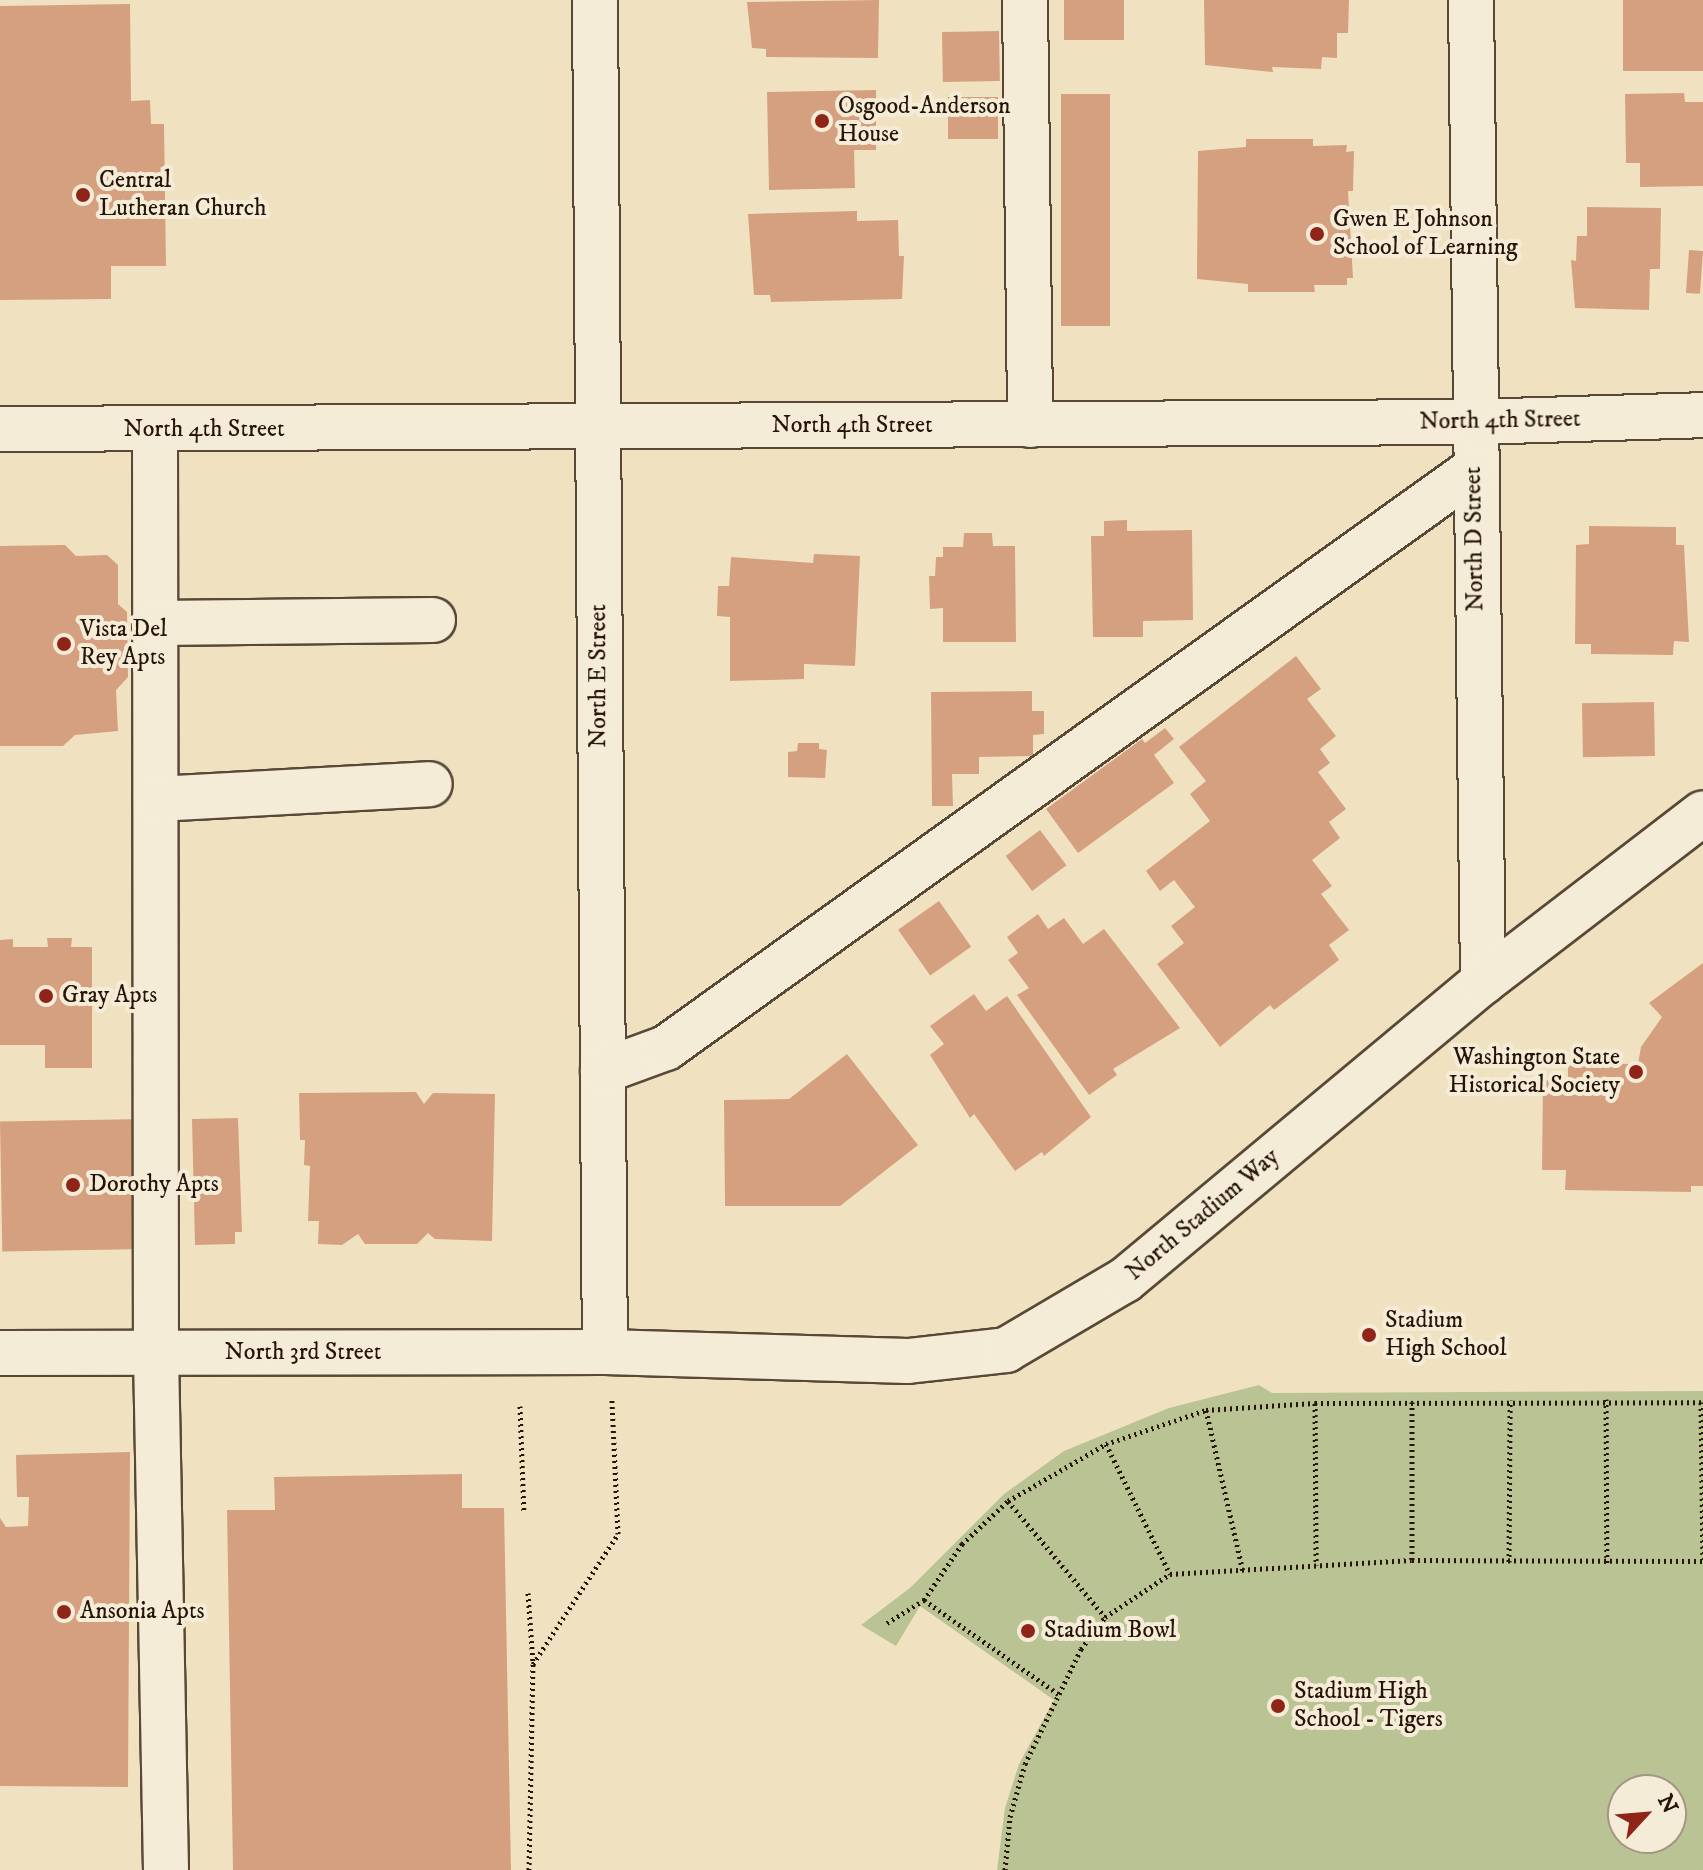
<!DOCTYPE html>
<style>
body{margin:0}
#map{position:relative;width:1703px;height:1870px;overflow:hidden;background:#f0e2c1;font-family:"IM FELL DW Pica",serif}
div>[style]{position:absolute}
.green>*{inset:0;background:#b9c393}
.building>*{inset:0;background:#d5a080;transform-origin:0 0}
.path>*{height:5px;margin-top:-2.5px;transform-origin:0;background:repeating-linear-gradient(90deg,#271508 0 2px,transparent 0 6px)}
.roads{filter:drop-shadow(2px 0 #594836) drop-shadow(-2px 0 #594836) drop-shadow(0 2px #594836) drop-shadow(0 -2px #594836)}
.minor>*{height:44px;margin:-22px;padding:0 22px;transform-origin:22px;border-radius:22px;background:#f5ecd7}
.dots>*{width:22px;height:22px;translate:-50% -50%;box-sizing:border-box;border:4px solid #f5ecd7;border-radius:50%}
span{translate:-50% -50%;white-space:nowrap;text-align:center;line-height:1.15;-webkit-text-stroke:8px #f5ecd7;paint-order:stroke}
.poi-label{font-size:24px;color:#271508}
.left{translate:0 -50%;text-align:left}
.right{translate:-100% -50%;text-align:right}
.street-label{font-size:24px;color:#271508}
.north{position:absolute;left:1607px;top:1774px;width:80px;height:80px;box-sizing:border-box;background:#f5ecd7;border:2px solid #a39684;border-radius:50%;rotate:64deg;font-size:22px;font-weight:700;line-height:32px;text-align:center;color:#271508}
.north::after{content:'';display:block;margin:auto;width:28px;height:36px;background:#8f2418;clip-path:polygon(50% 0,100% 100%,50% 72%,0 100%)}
</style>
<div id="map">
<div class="green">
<div style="clip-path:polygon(evenodd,1259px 1385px,1272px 1393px,1703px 1391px,1703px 1870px,997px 1870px,1005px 1808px,1019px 1764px,1054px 1700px,920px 1606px,896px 1646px,861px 1625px,910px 1588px,1004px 1494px,1064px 1451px,1169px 1408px,1259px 1385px,1623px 1790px,1671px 1790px,1671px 1838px,1623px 1838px,1623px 1790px)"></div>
</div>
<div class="building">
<div style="clip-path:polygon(879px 0,878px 58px,766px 57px,766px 49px,752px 48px,747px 2px)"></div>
<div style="left:1064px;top:0;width:60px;height:40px"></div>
<div style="clip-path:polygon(1204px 0,1349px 0,1348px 33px,1337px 33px,1337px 58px,1322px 57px,1321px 69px,1272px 67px,1273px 72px,1205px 65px)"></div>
<div style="left:1623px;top:0;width:80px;height:71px"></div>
<div style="clip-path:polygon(130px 4px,131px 101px,150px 100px,151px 124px,164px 124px,166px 266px,111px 266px,111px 299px,0 300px,0 6px)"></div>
<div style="left:999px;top:31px;width:50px;height:57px;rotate:89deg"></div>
<div style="clip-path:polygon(876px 90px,876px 150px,854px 150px,855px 188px,769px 190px,767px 92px)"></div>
<div style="clip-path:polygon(1684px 93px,1685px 102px,1703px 102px,1703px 186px,1640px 187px,1640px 163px,1626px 163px,1625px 94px)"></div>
<div style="left:1110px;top:94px;width:232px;height:49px;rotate:90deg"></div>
<div style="left:948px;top:97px;width:50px;height:42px"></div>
<div style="clip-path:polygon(1246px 139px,1313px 139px,1313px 146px,1347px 145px,1346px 152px,1354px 151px,1353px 191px,1348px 191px,1353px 278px,1347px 278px,1347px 285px,1314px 285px,1315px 292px,1248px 292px,1248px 284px,1197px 279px,1198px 151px,1246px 147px)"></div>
<div style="clip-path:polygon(1587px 207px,1661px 208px,1660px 269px,1650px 269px,1649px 310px,1575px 308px,1571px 260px,1576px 261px,1577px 236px,1587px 236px)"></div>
<div style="clip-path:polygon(857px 211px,857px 221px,898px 220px,899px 256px,904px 256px,902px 299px,771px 302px,770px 295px,754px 295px,748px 214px)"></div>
<div style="left:1689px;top:250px;width:14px;height:43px;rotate:4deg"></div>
<div style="clip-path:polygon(1127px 520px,1127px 531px,1192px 530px,1193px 620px,1143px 621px,1143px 637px,1093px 637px,1091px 536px,1104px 536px,1104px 521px)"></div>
<div style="clip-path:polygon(1589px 526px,1676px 527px,1676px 545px,1684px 545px,1689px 642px,1674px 641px,1673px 655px,1591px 654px,1591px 644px,1575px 644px,1576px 545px,1589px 544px)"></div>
<div style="clip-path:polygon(964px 533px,992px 533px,993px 546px,1015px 546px,1016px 642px,943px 642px,943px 608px,930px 609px,929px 576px,935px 576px,936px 557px,943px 557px,943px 547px,963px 547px)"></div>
<div style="clip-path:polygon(65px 545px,76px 556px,107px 555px,118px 565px,118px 604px,127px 612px,128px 677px,116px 690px,118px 731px,75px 735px,63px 746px,0 746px,0 546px)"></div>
<div style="clip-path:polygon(814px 554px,860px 556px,855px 666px,804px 664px,804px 679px,730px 681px,730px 617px,717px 616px,718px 586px,729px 586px,731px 557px,813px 563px)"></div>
<div style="clip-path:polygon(1296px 656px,1321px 689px,1307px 699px,1336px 736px,1320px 749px,1330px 763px,1318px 772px,1346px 809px,1329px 822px,1340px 838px,1312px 860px,1332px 886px,1321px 894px,1349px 930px,1329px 945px,1339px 960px,1274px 1010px,1270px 1005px,1220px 1047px,1157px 964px,1184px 943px,1171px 926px,1195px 907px,1174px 880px,1160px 891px,1146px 871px,1210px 821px,1190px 794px,1206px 781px,1179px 747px)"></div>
<div style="clip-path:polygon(1032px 691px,1032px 711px,1044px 711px,1044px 734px,1033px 735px,1033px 756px,979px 757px,979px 774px,952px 774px,953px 806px,932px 806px,931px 692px)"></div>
<div style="left:1654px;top:702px;width:54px;height:72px;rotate:89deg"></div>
<div style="clip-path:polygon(1165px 728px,1174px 739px,1154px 755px,1174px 783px,1078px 853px,1046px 809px,1142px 739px,1145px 743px)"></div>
<div style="clip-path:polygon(798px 743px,819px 743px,819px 749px,827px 750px,825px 778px,788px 777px,788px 752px,797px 751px)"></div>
<div style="left:1040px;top:830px;width:44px;height:43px;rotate:53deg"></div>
<div style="left:939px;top:901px;width:56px;height:50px;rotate:55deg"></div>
<div style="clip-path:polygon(1038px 914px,1048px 929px,1064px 918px,1083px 944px,1104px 929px,1180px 1028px,1113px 1069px,1117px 1075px,1089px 1095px,1017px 995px,1029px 988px,1008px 960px,1018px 953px,1007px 937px)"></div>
<div style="clip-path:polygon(47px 938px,72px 938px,71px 947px,92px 947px,92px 1068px,45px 1068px,45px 1045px,0 1045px,0 940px,13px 939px,13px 947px,48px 947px)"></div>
<div style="clip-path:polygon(1703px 963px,1703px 1186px,1691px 1186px,1691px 1192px,1565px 1190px,1566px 1170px,1542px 1170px,1543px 1080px,1568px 1080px,1568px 1063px,1638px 1064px,1641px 1047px,1662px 1017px,1649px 1003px)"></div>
<div style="clip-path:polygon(974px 994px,986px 1011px,1007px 996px,1091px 1117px,1044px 1156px,1042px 1152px,1015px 1171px,974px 1114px,970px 1118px,930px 1055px,944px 1044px,930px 1026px)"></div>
<div style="clip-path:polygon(847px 1054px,918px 1145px,840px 1206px,725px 1206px,724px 1100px,789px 1099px)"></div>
<div style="clip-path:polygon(416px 1092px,424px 1104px,433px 1093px,495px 1094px,492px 1241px,435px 1239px,428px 1233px,417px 1244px,365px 1244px,358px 1234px,342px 1245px,318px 1244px,319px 1221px,308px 1221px,310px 1166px,304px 1165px,305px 1140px,300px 1140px,299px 1093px)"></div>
<div style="clip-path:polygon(238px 1118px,242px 1232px,235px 1232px,235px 1244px,195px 1245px,192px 1119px)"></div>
<div style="left:144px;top:1119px;width:130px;height:144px;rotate:89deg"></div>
<div style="clip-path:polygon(130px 1452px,128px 1787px,0 1786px,0 1518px,6px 1527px,28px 1526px,29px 1497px,17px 1497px,16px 1455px)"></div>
<div style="clip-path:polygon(462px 1474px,462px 1508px,504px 1508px,511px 1870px,233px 1870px,227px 1510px,275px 1510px,274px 1477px)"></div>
</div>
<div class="path">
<div style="left:1606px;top:1399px;width:165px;rotate:89.7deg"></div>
<div style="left:1412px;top:1402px;width:158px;rotate:90deg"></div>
<div style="left:1701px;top:1402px;width:159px;rotate:89.3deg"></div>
<div style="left:1315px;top:1403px;width:162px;rotate:89.6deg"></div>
<div style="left:520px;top:1406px;width:107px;rotate:87.9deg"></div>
<div style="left:1206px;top:1410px;width:165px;rotate:77.1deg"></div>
<div style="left:1106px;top:1444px;width:145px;rotate:63.8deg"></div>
<div style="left:1008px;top:1501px;width:151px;rotate:50.1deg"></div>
<div style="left:1509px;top:1562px;width:162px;rotate:-89.6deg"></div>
<div style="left:528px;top:1593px;width:70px;rotate:85.9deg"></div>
<div style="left:924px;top:1600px;width:164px;rotate:35deg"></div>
<div style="left:887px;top:1623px;width:44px;rotate:-31.9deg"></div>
<div style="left:924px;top:1600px;width:68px;rotate:-55.8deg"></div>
<div style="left:962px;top:1544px;width:63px;rotate:-43.1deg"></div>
<div style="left:1008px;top:1501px;width:113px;rotate:-30.2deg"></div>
<div style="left:1106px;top:1444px;width:106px;rotate:-18.8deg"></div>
<div style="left:1206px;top:1410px;width:109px;rotate:-3.7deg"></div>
<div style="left:1315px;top:1403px;width:388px;rotate:-0.1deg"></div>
<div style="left:529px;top:1870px;width:206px;rotate:-88.9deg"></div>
<div style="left:533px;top:1664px;width:155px;rotate:-56.8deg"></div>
<div style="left:618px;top:1534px;width:134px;rotate:-92.6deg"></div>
<div style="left:1005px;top:1870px;width:53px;rotate:-84.6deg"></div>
<div style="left:1010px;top:1817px;width:55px;rotate:-74.2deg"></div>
<div style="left:1025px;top:1764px;width:128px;rotate:-64deg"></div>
<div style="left:1081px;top:1649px;width:40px;rotate:-53deg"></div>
<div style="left:1105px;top:1617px;width:78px;rotate:-33.5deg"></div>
<div style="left:1170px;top:1574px;width:242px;rotate:-3.3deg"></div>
<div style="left:1412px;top:1560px;width:291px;rotate:0.2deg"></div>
</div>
<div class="roads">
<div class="minor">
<div style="left:595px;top:0;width:1352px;rotate:89.58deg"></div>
<div style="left:1025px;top:0;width:425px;rotate:89.3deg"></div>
<div style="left:1471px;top:0;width:982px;rotate:89.3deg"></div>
<div style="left:0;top:429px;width:1473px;rotate:-0.27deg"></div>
<div style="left:1473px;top:422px;width:230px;rotate:-1.7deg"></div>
<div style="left:155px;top:431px;width:923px;rotate:89.94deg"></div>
<div style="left:156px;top:1354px;width:516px;rotate:88.89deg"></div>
<div style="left:156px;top:623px;width:277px;rotate:-0.6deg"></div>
<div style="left:156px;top:799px;width:274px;rotate:-3.1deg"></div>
<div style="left:603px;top:1071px;width:67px;rotate:-20.1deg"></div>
<div style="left:666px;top:1048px;width:993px;rotate:-35.61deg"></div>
<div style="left:0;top:1353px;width:605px;rotate:-0.09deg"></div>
<div style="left:605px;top:1352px;width:303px;rotate:1.7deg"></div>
<div style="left:908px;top:1361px;width:99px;rotate:-6.4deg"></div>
<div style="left:1006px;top:1350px;width:138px;rotate:-30.5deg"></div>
<div style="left:1125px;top:1280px;width:466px;rotate:-39.8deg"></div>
<div style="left:1483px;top:982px;width:277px;rotate:-37.5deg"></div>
</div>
</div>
<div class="dots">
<div style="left:822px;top:121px;background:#8f2418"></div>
<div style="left:83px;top:195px;background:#8f2418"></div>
<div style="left:1317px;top:234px;background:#8f2418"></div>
<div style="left:64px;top:644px;background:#8f2418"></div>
<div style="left:46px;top:996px;background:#8f2418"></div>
<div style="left:1636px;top:1072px;background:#8f2418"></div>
<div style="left:73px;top:1185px;background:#8f2418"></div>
<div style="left:1369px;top:1335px;background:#8f2418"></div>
<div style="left:64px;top:1612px;background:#8f2418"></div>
<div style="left:1028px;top:1631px;background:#8f2418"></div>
<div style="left:1278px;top:1706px;background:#8f2418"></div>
</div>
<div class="poi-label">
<span class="left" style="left:838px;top:121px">Osgood-Anderson<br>House</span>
<span class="left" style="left:99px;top:195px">Central<br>Lutheran Church</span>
<span class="left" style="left:1333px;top:234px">Gwen E Johnson<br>School of Learning</span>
<span class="left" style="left:80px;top:644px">Vista Del<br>Rey Apts</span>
<span class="left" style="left:62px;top:996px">Gray Apts</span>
<span class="right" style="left:1620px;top:1072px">Washington State<br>Historical Society</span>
<span class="left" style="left:89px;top:1185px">Dorothy Apts</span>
<span class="left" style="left:1385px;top:1335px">Stadium<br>High School</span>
<span class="left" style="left:80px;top:1612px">Ansonia Apts</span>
<span class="left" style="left:1044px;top:1631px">Stadium Bowl</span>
<span class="left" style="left:1294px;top:1706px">Stadium High<br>School - Tigers</span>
</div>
<div class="street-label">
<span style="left:1500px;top:421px;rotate:-1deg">North 4th Street</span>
<span style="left:852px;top:426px">North 4th Street</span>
<span style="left:204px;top:430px">North 4th Street</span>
<span style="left:1475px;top:539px;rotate:-91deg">North D Street</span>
<span style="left:599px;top:676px;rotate:-90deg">North E Street</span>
<span style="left:1203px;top:1215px;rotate:-40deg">North Stadium Way</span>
<span style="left:303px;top:1353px">North 3rd Street</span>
</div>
<div class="north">N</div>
</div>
